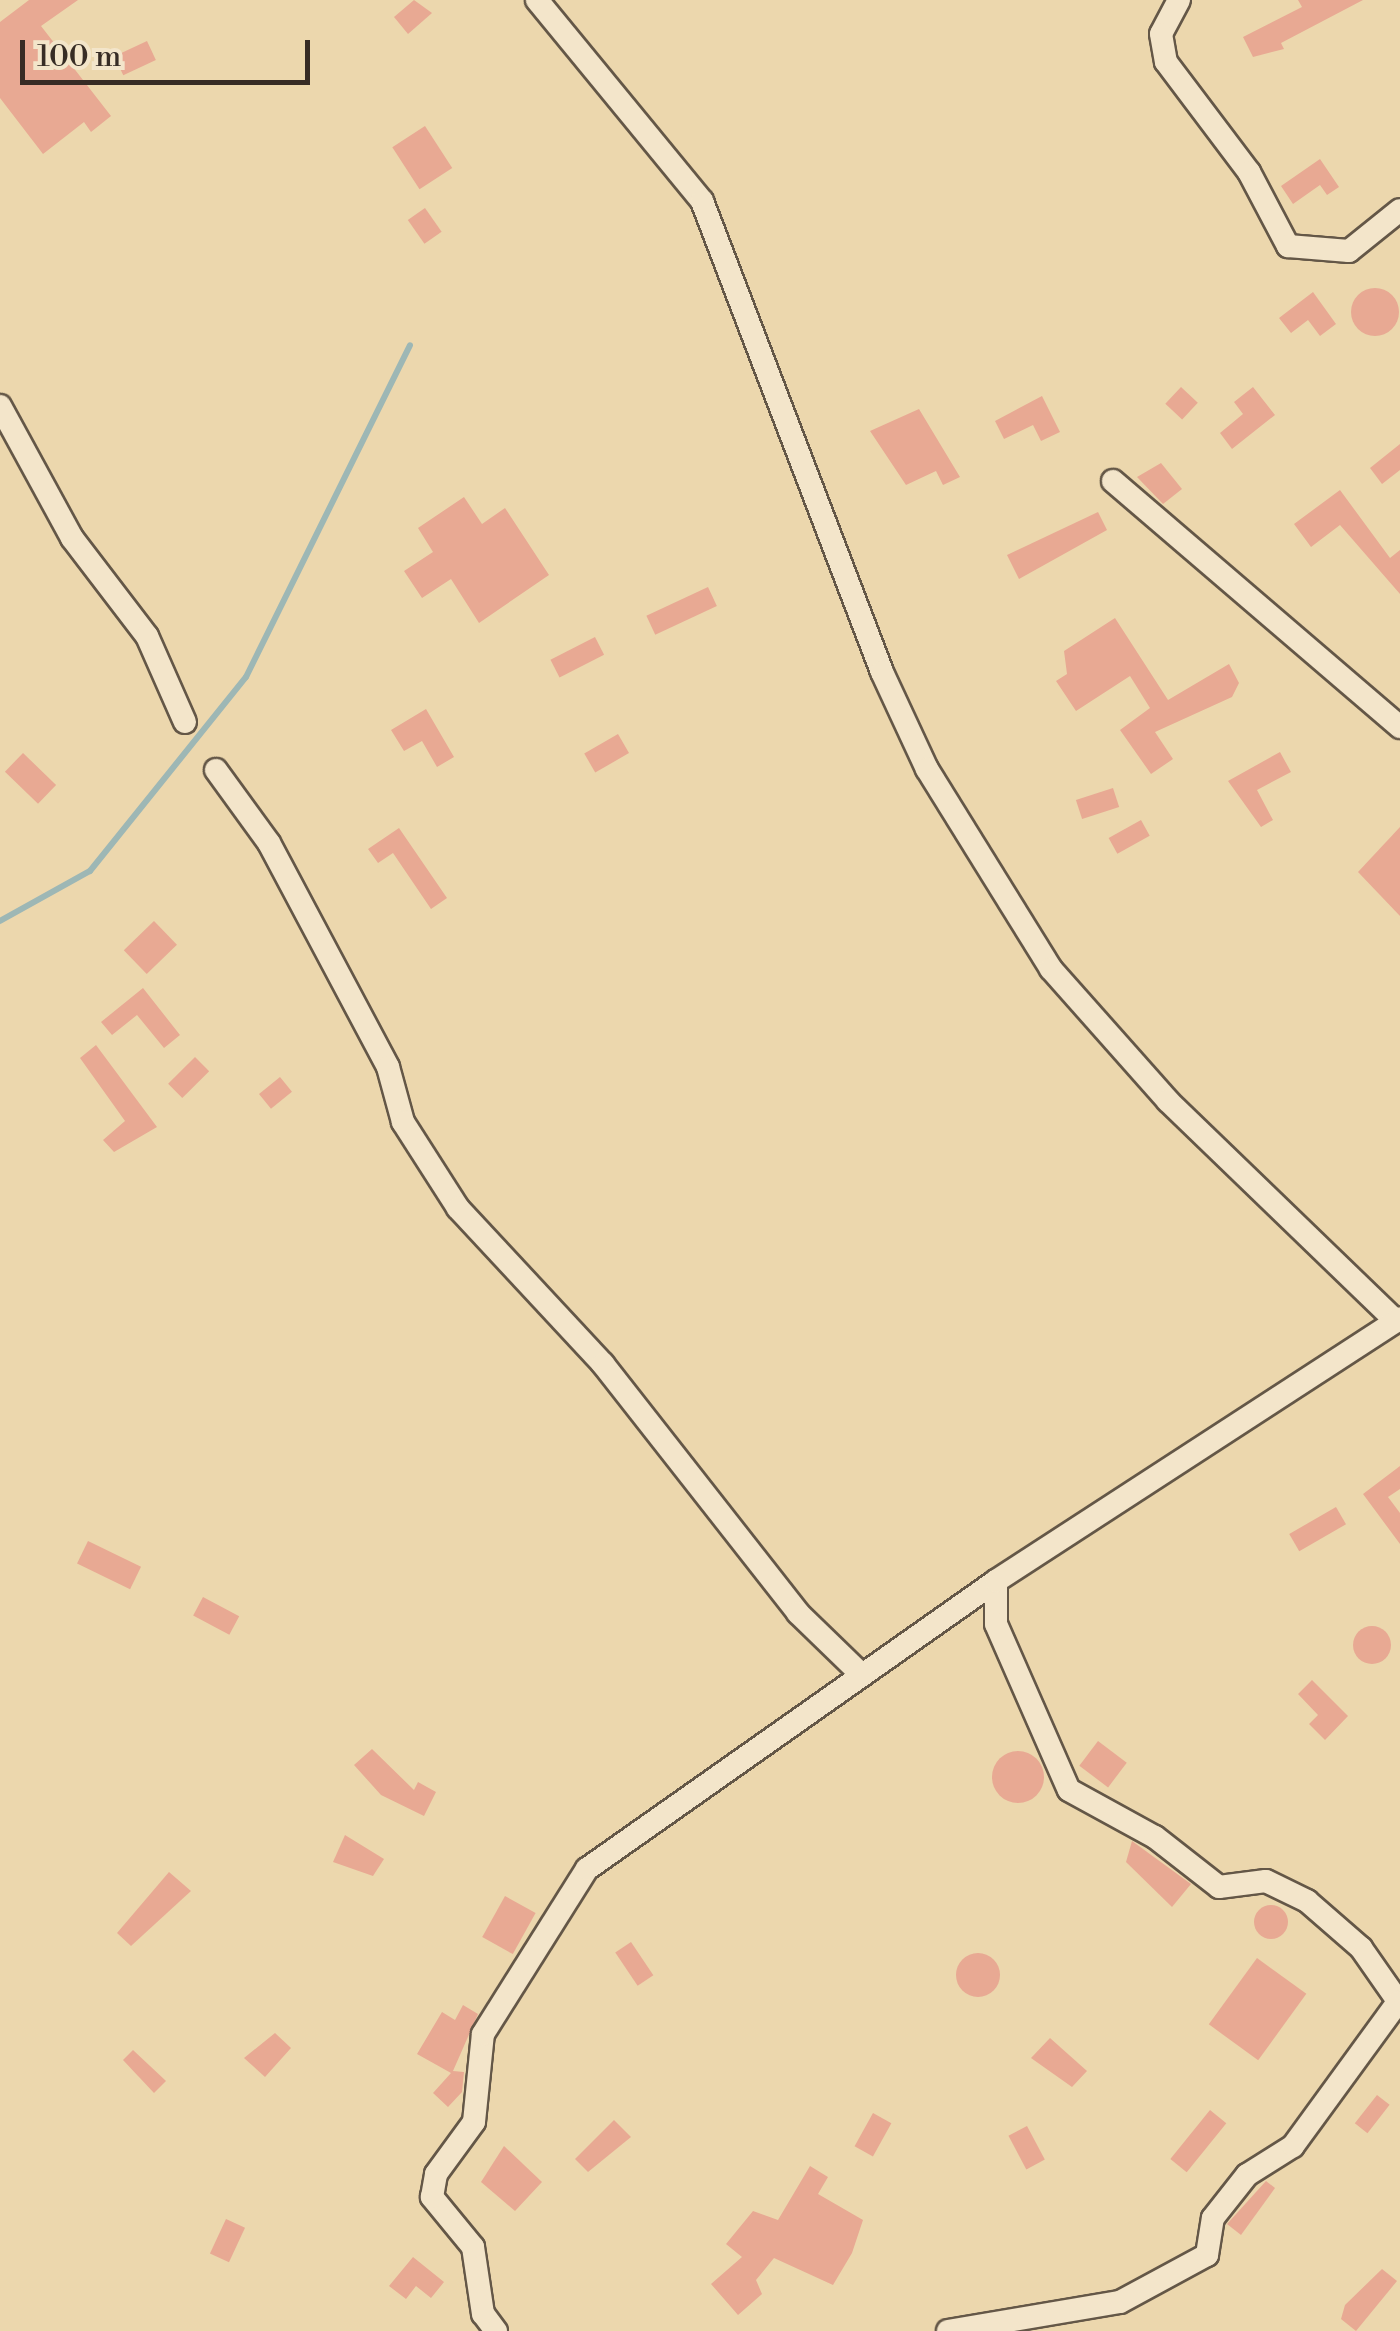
<!DOCTYPE html>
<style>
body{margin:0}
#map{position:relative;width:1400px;height:2331px;overflow:hidden;background:#ecd7ad;font-family:"Libre Bodoni",serif}
div>[style]{position:absolute}
.stream>*{height:6px;margin:-3px;padding:0 3px;transform-origin:3px;border-radius:3px;background:#9db7b5}
.building>*{inset:0;background:#e8a993;transform-origin:0 0}
.round{border-radius:50%}
.roads{filter:drop-shadow(2px 0 #645747) drop-shadow(-2px 0 #645747) drop-shadow(0 2px #645747) drop-shadow(0 -2px #645747)}
.street>*{height:22px;margin:-11px;padding:0 11px;transform-origin:11px;border-radius:11px;background:#f3e5ca}
span{translate:-50% -50%;white-space:nowrap;text-align:center;line-height:1.15;-webkit-text-stroke:8px #f3e5ca;paint-order:stroke}
.scale{position:absolute;left:20px;top:40px;width:290px;height:45px;box-sizing:border-box;border:5px solid #372c25;border-top:0;padding-left:12px;font-size:30px;line-height:35px;white-space:nowrap;color:#372c25;-webkit-text-stroke:8px #f3e5ca;paint-order:stroke}
</style>
<div id="map">
<div class="stream">
<div style="left:0;top:921px;width:103px;rotate:-29.1deg"></div>
<div style="left:90px;top:871px;width:249px;rotate:-51.2deg"></div>
<div style="left:246px;top:677px;width:370px;rotate:-63.7deg"></div>
</div>
<div class="building">
<div style="clip-path:polygon(29px 0,78px 0,41px 26px,111px 116px,91px 132px,84px 122px,43px 154px,0 98px,0 22px)"></div>
<div style="clip-path:polygon(414px 0,432px 13px,408px 34px,394px 17px)"></div>
<div style="clip-path:polygon(1298px 0,1363px 0,1281px 43px,1284px 49px,1253px 57px,1243px 37px,1302px 7px)"></div>
<div style="left:147px;top:41px;width:21px;height:36px;rotate:65deg"></div>
<div style="left:425px;top:126px;width:50px;height:39px;rotate:57deg"></div>
<div style="clip-path:polygon(1320px 159px,1339px 187px,1327px 195px,1320px 185px,1293px 204px,1281px 186px)"></div>
<div style="left:425px;top:208px;width:29px;height:21px;rotate:55deg"></div>
<div class="round" style="left:1351px;top:288px;width:48px;height:48px"></div>
<div style="clip-path:polygon(1313px 292px,1336px 324px,1320px 336px,1308px 320px,1291px 333px,1279px 318px)"></div>
<div style="left:1181px;top:387px;width:23px;height:23px;rotate:43deg"></div>
<div style="clip-path:polygon(1253px 387px,1275px 415px,1232px 449px,1220px 433px,1243px 414px,1234px 402px)"></div>
<div style="clip-path:polygon(1042px 396px,1060px 432px,1041px 441px,1033px 425px,1004px 439px,995px 421px)"></div>
<div style="clip-path:polygon(919px 409px,960px 477px,943px 485px,936px 471px,906px 485px,870px 431px)"></div>
<div style="clip-path:polygon(1400px 444px,1400px 470px,1382px 484px,1370px 468px)"></div>
<div style="clip-path:polygon(1161px 463px,1182px 489px,1163px 504px,1137px 477px)"></div>
<div style="clip-path:polygon(1340px 490px,1390px 558px,1400px 550px,1400px 594px,1340px 525px,1311px 547px,1294px 524px)"></div>
<div style="clip-path:polygon(464px 497px,482px 524px,505px 508px,549px 575px,479px 623px,451px 579px,422px 598px,404px 571px,433px 552px,418px 528px)"></div>
<div style="clip-path:polygon(1098px 512px,1107px 530px,1019px 579px,1007px 555px)"></div>
<div style="left:708px;top:587px;width:21px;height:68px;rotate:65deg"></div>
<div style="clip-path:polygon(1115px 618px,1168px 700px,1229px 664px,1239px 683px,1232px 697px,1155px 732px,1173px 759px,1151px 774px,1120px 730px,1150px 708px,1130px 676px,1076px 711px,1056px 681px,1067px 674px,1064px 651px)"></div>
<div style="left:595px;top:637px;width:20px;height:50px;rotate:63deg"></div>
<div style="clip-path:polygon(426px 709px,454px 757px,437px 767px,422px 741px,404px 751px,391px 730px)"></div>
<div style="left:618px;top:734px;width:22px;height:39px;rotate:60deg"></div>
<div style="clip-path:polygon(1280px 752px,1291px 772px,1257px 790px,1273px 820px,1261px 827px,1228px 781px)"></div>
<div style="left:23px;top:753px;width:46px;height:26px;rotate:44deg"></div>
<div style="left:1113px;top:788px;width:20px;height:39px;rotate:72deg"></div>
<div style="left:1141px;top:820px;width:18px;height:37px;rotate:61deg"></div>
<div style="clip-path:polygon(1400px 827px,1400px 916px,1358px 872px)"></div>
<div style="clip-path:polygon(399px 828px,447px 898px,431px 909px,393px 853px,378px 863px,368px 849px)"></div>
<div style="left:154px;top:921px;width:33px;height:42px;rotate:46deg"></div>
<div style="clip-path:polygon(143px 988px,180px 1035px,164px 1048px,137px 1015px,112px 1035px,101px 1022px)"></div>
<div style="clip-path:polygon(96px 1045px,157px 1127px,114px 1152px,103px 1140px,125px 1121px,80px 1058px)"></div>
<div style="left:195px;top:1057px;width:20px;height:38px;rotate:45deg"></div>
<div style="left:280px;top:1077px;width:19px;height:27px;rotate:51deg"></div>
<div style="clip-path:polygon(1400px 1466px,1400px 1489px,1388px 1497px,1400px 1513px,1400px 1544px,1363px 1494px)"></div>
<div style="left:1336px;top:1507px;width:20px;height:54px;rotate:60deg"></div>
<div style="left:88px;top:1541px;width:59px;height:25px;rotate:26deg"></div>
<div style="left:203px;top:1597px;width:41px;height:21px;rotate:28deg"></div>
<div class="round" style="left:1353px;top:1626px;width:38px;height:38px"></div>
<div style="clip-path:polygon(1312px 1680px,1348px 1716px,1325px 1740px,1309px 1724px,1318px 1715px,1298px 1694px)"></div>
<div style="left:1098px;top:1741px;width:36px;height:31px;rotate:37deg"></div>
<div style="clip-path:polygon(372px 1749px,414px 1790px,418px 1782px,436px 1792px,424px 1816px,381px 1795px,354px 1765px)"></div>
<div class="round" style="left:992px;top:1751px;width:52px;height:52px"></div>
<div style="clip-path:polygon(345px 1835px,384px 1859px,373px 1876px,333px 1862px)"></div>
<div style="clip-path:polygon(1132px 1841px,1191px 1884px,1172px 1907px,1126px 1862px)"></div>
<div style="clip-path:polygon(169px 1872px,191px 1891px,131px 1946px,117px 1933px)"></div>
<div style="left:505px;top:1896px;width:35px;height:47px;rotate:29deg"></div>
<div class="round" style="left:1254px;top:1905px;width:34px;height:34px"></div>
<div style="left:631px;top:1942px;width:40px;height:19px;rotate:56deg"></div>
<div class="round" style="left:956px;top:1953px;width:44px;height:44px"></div>
<div style="left:1257px;top:1958px;width:61px;height:82px;rotate:36deg"></div>
<div style="clip-path:polygon(463px 2005px,478px 2014px,453px 2071px,464px 2072px,462px 2092px,448px 2107px,433px 2093px,451px 2073px,417px 2054px,442px 2012px,455px 2020px)"></div>
<div style="clip-path:polygon(275px 2033px,291px 2048px,265px 2077px,244px 2058px)"></div>
<div style="clip-path:polygon(1050px 2038px,1087px 2071px,1072px 2087px,1031px 2058px)"></div>
<div style="clip-path:polygon(133px 2050px,166px 2081px,154px 2093px,123px 2060px)"></div>
<div style="left:1377px;top:2095px;width:16px;height:36px;rotate:38deg"></div>
<div style="left:1210px;top:2110px;width:21px;height:63px;rotate:39deg"></div>
<div style="left:873px;top:2113px;width:21px;height:38px;rotate:29deg"></div>
<div style="clip-path:polygon(614px 2120px,631px 2137px,588px 2172px,575px 2159px)"></div>
<div style="left:1027px;top:2126px;width:38px;height:21px;rotate:62deg"></div>
<div style="clip-path:polygon(504px 2146px,542px 2182px,515px 2211px,481px 2182px)"></div>
<div style="clip-path:polygon(810px 2166px,828px 2177px,818px 2194px,863px 2220px,852px 2253px,833px 2285px,774px 2258px,756px 2280px,762px 2294px,738px 2315px,711px 2284px,742px 2257px,726px 2244px,753px 2211px,778px 2220px)"></div>
<div style="clip-path:polygon(1266px 2181px,1275px 2188px,1241px 2235px,1227px 2224px)"></div>
<div style="left:226px;top:2219px;width:21px;height:38px;rotate:25deg"></div>
<div style="clip-path:polygon(413px 2257px,444px 2282px,431px 2298px,416px 2286px,406px 2299px,389px 2286px)"></div>
<div style="clip-path:polygon(1382px 2269px,1397px 2281px,1356px 2331px,1341px 2319px,1345px 2305px)"></div>
</div>
<div class="roads">
<div class="street">
<div style="left:537px;top:0;width:260px;rotate:50.6deg"></div>
<div style="left:702px;top:201px;width:504px;rotate:69.08deg"></div>
<div style="left:882px;top:672px;width:107px;rotate:65.1deg"></div>
<div style="left:927px;top:769px;width:235px;rotate:58.2deg"></div>
<div style="left:1051px;top:969px;width:176px;rotate:48.4deg"></div>
<div style="left:1168px;top:1101px;width:317px;rotate:44deg"></div>
<div style="left:1179px;top:0;width:38px;rotate:118deg"></div>
<div style="left:1161px;top:34px;width:28px;rotate:80deg"></div>
<div style="left:1166px;top:62px;width:138px;rotate:53deg"></div>
<div style="left:1249px;top:172px;width:84px;rotate:62.2deg"></div>
<div style="left:1288px;top:246px;width:61px;rotate:4.7deg"></div>
<div style="left:1349px;top:251px;width:65px;rotate:-38.8deg"></div>
<div style="left:0;top:406px;width:150px;rotate:61.4deg"></div>
<div style="left:72px;top:538px;width:123px;rotate:52.6deg"></div>
<div style="left:147px;top:636px;width:94px;rotate:66.2deg"></div>
<div style="left:1113px;top:481px;width:378px;rotate:40.6deg"></div>
<div style="left:216px;top:770px;width:90px;rotate:54deg"></div>
<div style="left:269px;top:843px;width:254px;rotate:62deg"></div>
<div style="left:388px;top:1067px;width:57px;rotate:74.7deg"></div>
<div style="left:403px;top:1122px;width:102px;rotate:57.4deg"></div>
<div style="left:458px;top:1208px;width:213px;rotate:47.1deg"></div>
<div style="left:603px;top:1364px;width:316px;rotate:51.9deg"></div>
<div style="left:798px;top:1613px;width:89px;rotate:44.1deg"></div>
<div style="left:996px;top:1581px;width:43px;rotate:90deg"></div>
<div style="left:996px;top:1624px;width:181px;rotate:66.3deg"></div>
<div style="left:1069px;top:1790px;width:98px;rotate:28.7deg"></div>
<div style="left:1155px;top:1837px;width:81px;rotate:38deg"></div>
<div style="left:1219px;top:1887px;width:47px;rotate:-7.3deg"></div>
<div style="left:1266px;top:1881px;width:46px;rotate:26deg"></div>
<div style="left:1307px;top:1901px;width:72px;rotate:41deg"></div>
<div style="left:1361px;top:1948px;width:68px;rotate:55.1deg"></div>
<div style="left:496px;top:2331px;width:21px;rotate:-127deg"></div>
<div style="left:483px;top:2314px;width:68px;rotate:-98.5deg"></div>
<div style="left:473px;top:2247px;width:65px;rotate:-129.4deg"></div>
<div style="left:432px;top:2197px;width:23px;rotate:-80deg"></div>
<div style="left:436px;top:2174px;width:64px;rotate:-53.8deg"></div>
<div style="left:474px;top:2122px;width:88px;rotate:-84.2deg"></div>
<div style="left:483px;top:2034px;width:195px;rotate:-57.8deg"></div>
<div style="left:587px;top:1869px;width:500px;rotate:-35.15deg"></div>
<div style="left:996px;top:1581px;width:482px;rotate:-33deg"></div>
<div style="left:948px;top:2331px;width:174px;rotate:-9.6deg"></div>
<div style="left:1120px;top:2302px;width:99px;rotate:-28.4deg"></div>
<div style="left:1207px;top:2255px;width:37px;rotate:-81deg"></div>
<div style="left:1213px;top:2218px;width:55px;rotate:-51.7deg"></div>
<div style="left:1247px;top:2175px;width:54px;rotate:-32.2deg"></div>
<div style="left:1293px;top:2146px;width:178px;rotate:-53.9deg"></div>
</div>
</div>
<div class="scale">100 m</div>
</div>
